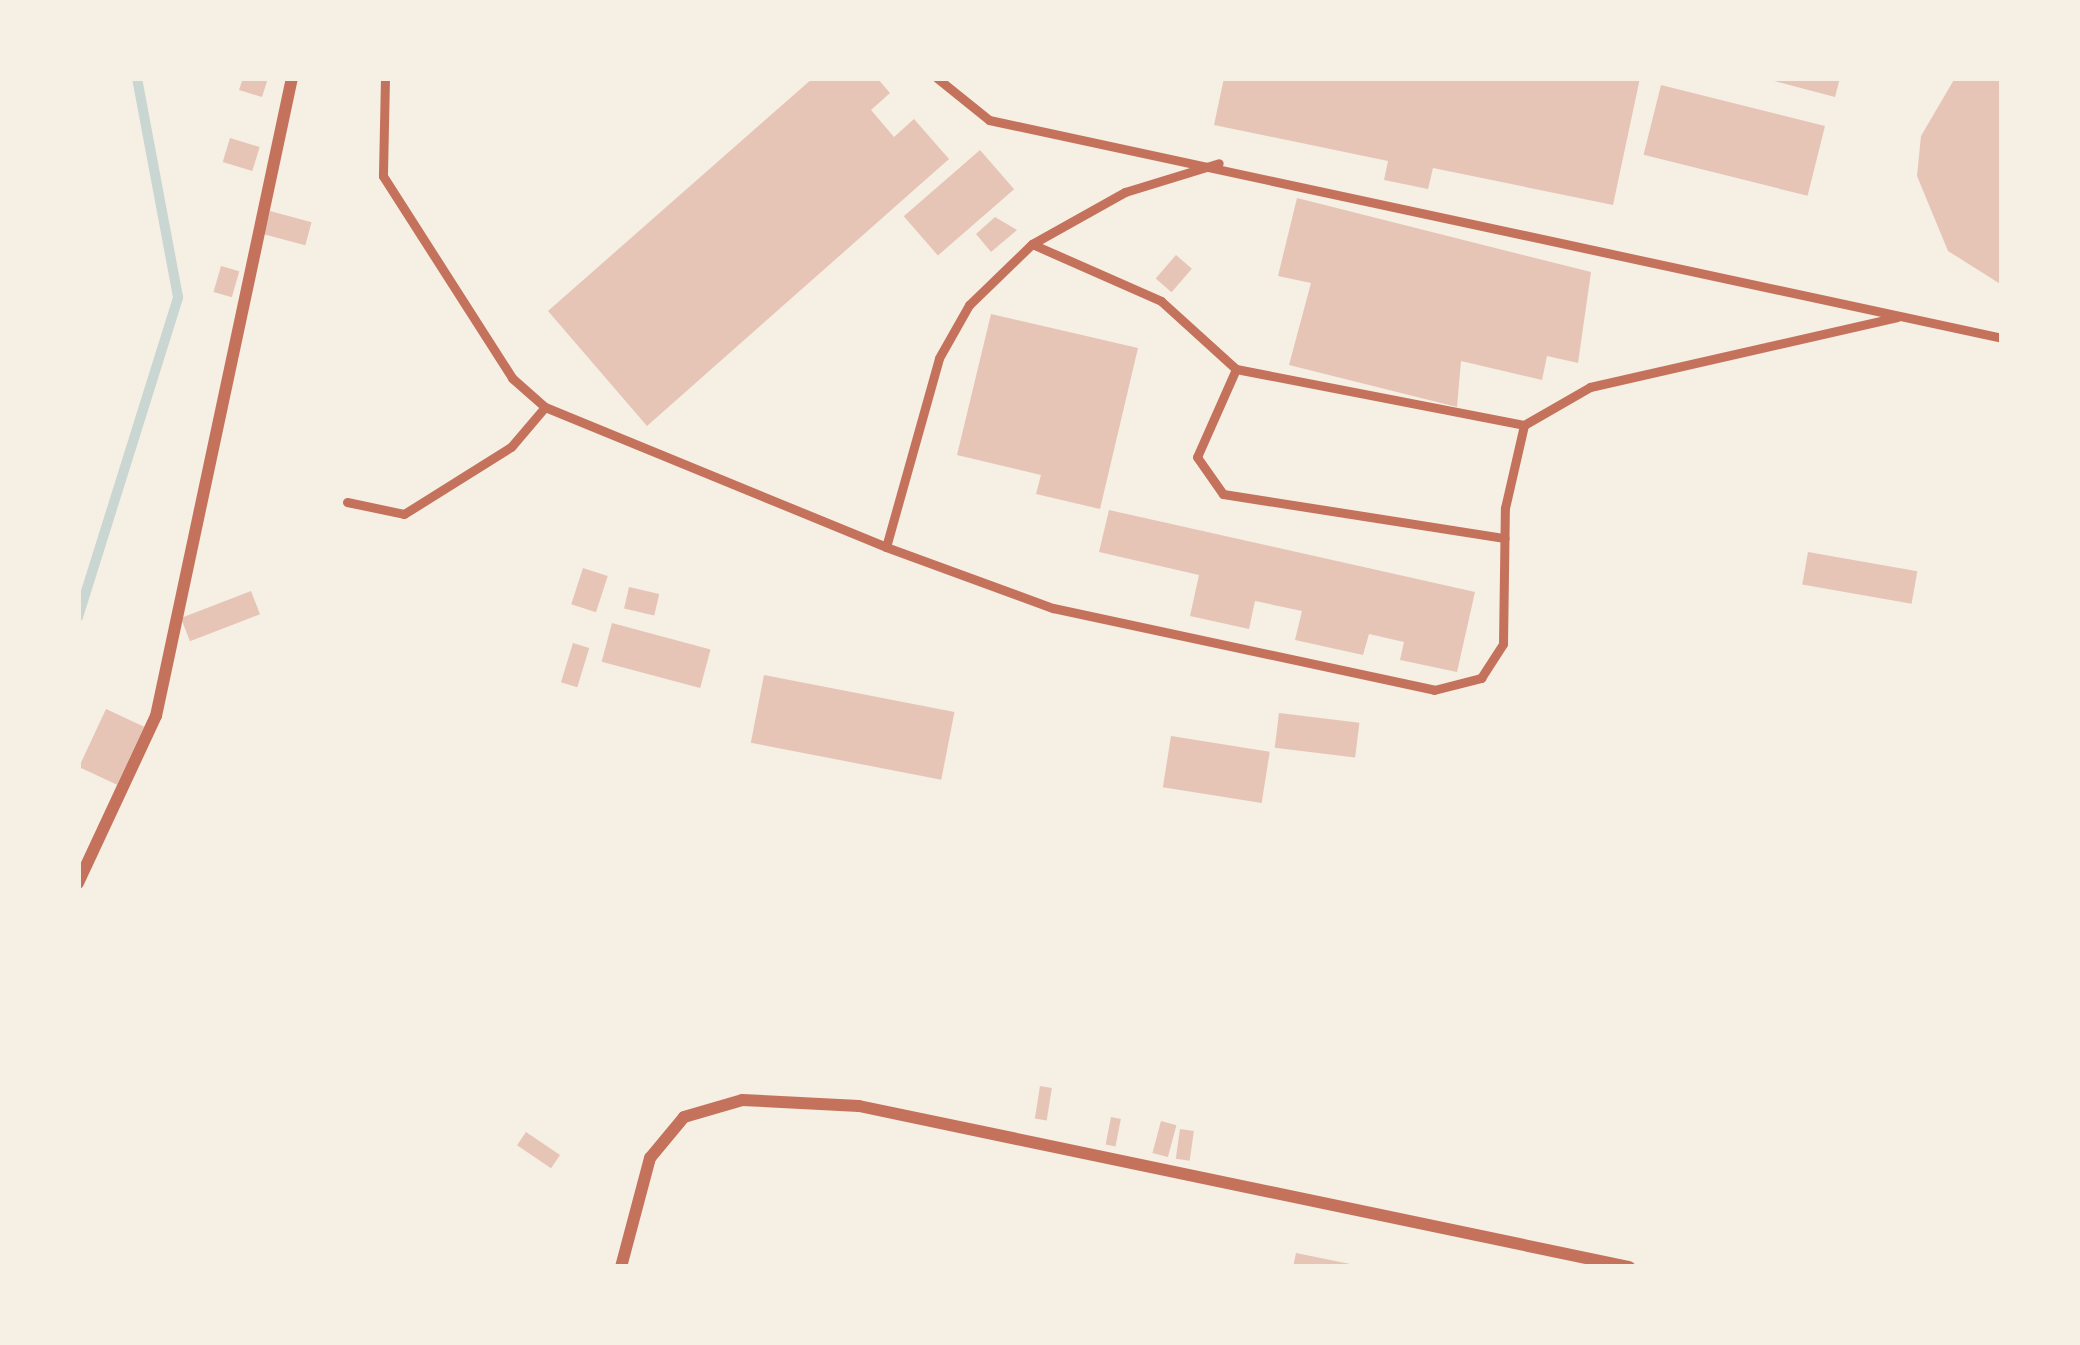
<!DOCTYPE html>
<style>
body{margin:0}
#map{position:relative;width:2080px;height:1345px;overflow:hidden;background:#f6efe4;font-family:"Archivo Narrow",sans-serif}
div>[style]{position:absolute}
.stream>*{height:10px;margin:-5px;padding:0 5px;transform-origin:5px;border-radius:5px;background:#c9d6d2}
.building>*{inset:0;background:#e6c5b7;transform-origin:0 0}
.service>*{height:9px;margin:-4.5px;padding:0 4.5px;transform-origin:4.5px;border-radius:4.5px;background:#c5725c}
.minor>*{height:12px;margin:-6px;padding:0 6px;transform-origin:6px;border-radius:6px;background:#c5725c}
span{translate:-50% -50%;white-space:nowrap;text-align:center;line-height:1.15;-webkit-text-stroke:12px #f6efe4;paint-order:stroke}
.frame{position:absolute;inset:0;border:81px solid #f6efe4;pointer-events:none}
</style>
<div id="map">
<div class="stream">
<div style="left:78px;top:617px;width:335px;rotate:-72.6deg"></div>
<div style="left:178px;top:297px;width:223px;rotate:-100.6deg"></div>
</div>
<div class="building">
<div style="clip-path:polygon(243px 78px,268px 78px,262px 97px,239px 90px)"></div>
<div style="clip-path:polygon(813px 78px,877px 78px,890px 93px,871px 110px,894px 137px,914px 119px,949px 159px,647px 426px,548px 311px)"></div>
<div style="clip-path:polygon(1224px 78px,1640px 78px,1613px 205px,1433px 168px,1428px 189px,1384px 180px,1388px 161px,1214px 125px)"></div>
<div style="clip-path:polygon(1763px 78px,1840px 78px,1835px 97px)"></div>
<div style="clip-path:polygon(1955px 78px,2002px 78px,2002px 285px,1948px 251px,1917px 176px,1921px 136px)"></div>
<div style="left:1661px;top:85px;width:169px;height:72px;rotate:14deg"></div>
<div style="left:230px;top:138px;width:31px;height:25px;rotate:17deg"></div>
<div style="left:980px;top:150px;width:52px;height:101px;rotate:49deg"></div>
<div style="clip-path:polygon(1297px 198px,1591px 272px,1578px 363px,1547px 356px,1542px 380px,1461px 361px,1457px 407px,1289px 365px,1311px 283px,1278px 276px)"></div>
<div style="left:270px;top:211px;width:43px;height:24px;rotate:15deg"></div>
<div style="clip-path:polygon(995px 217px,1017px 230px,991px 252px,976px 234px)"></div>
<div style="left:1176px;top:255px;width:21px;height:31px;rotate:41deg"></div>
<div style="left:221px;top:266px;width:19px;height:27px;rotate:16deg"></div>
<div style="clip-path:polygon(991px 314px,1138px 348px,1100px 509px,1036px 494px,1041px 475px,957px 455px)"></div>
<div style="clip-path:polygon(1109px 510px,1475px 592px,1457px 672px,1400px 660px,1404px 642px,1369px 634px,1363px 655px,1295px 640px,1302px 611px,1255px 601px,1249px 629px,1190px 616px,1199px 575px,1099px 552px)"></div>
<div style="left:1808px;top:552px;width:111px;height:33px;rotate:10deg"></div>
<div style="left:583px;top:568px;width:26px;height:38px;rotate:18deg"></div>
<div style="left:629px;top:587px;width:31px;height:22px;rotate:13deg"></div>
<div style="left:251px;top:591px;width:25px;height:75px;rotate:69deg"></div>
<div style="left:612px;top:623px;width:102px;height:40px;rotate:15deg"></div>
<div style="left:573px;top:643px;width:17px;height:41px;rotate:17deg"></div>
<div style="left:764px;top:675px;width:194px;height:69px;rotate:11deg"></div>
<div style="left:106px;top:709px;width:42px;height:64px;rotate:25deg"></div>
<div style="left:1279px;top:713px;width:81px;height:35px;rotate:7deg"></div>
<div style="left:1171px;top:736px;width:100px;height:52px;rotate:9deg"></div>
<div style="left:1040px;top:1086px;width:12px;height:33px;rotate:9deg"></div>
<div style="left:1111px;top:1117px;width:10px;height:28px;rotate:11deg"></div>
<div style="left:1161px;top:1121px;width:16px;height:33px;rotate:15deg"></div>
<div style="left:1180px;top:1129px;width:14px;height:30px;rotate:8deg"></div>
<div style="left:526px;top:1132px;width:41px;height:16px;rotate:34deg"></div>
<div style="clip-path:polygon(1296px 1253px,1355px 1265px,1355px 1267px,1293px 1267px)"></div>
</div>
<div class="service">
<div style="left:385px;top:78px;width:98px;rotate:91.2deg"></div>
<div style="left:383px;top:176px;width:240px;rotate:57.4deg"></div>
<div style="left:512px;top:378px;width:44px;rotate:41.3deg"></div>
<div style="left:545px;top:407px;width:369px;rotate:22.3deg"></div>
<div style="left:886px;top:547px;width:196px;rotate:-74.3deg"></div>
<div style="left:939px;top:358px;width:61px;rotate:-60.5deg"></div>
<div style="left:969px;top:305px;width:88px;rotate:-44.1deg"></div>
<div style="left:1032px;top:244px;width:141px;rotate:23.8deg"></div>
<div style="left:1161px;top:301px;width:101px;rotate:42.2deg"></div>
<div style="left:1236px;top:369px;width:293px;rotate:11deg"></div>
<div style="left:1524px;top:425px;width:76px;rotate:-29.9deg"></div>
<div style="left:1590px;top:387px;width:315px;rotate:-12.8deg"></div>
<div style="left:937px;top:78px;width:67px;rotate:38.9deg"></div>
<div style="left:989px;top:120px;width:1036px;rotate:12.14deg"></div>
<div style="left:1032px;top:244px;width:107px;rotate:-29.2deg"></div>
<div style="left:1125px;top:192px;width:98px;rotate:-17.1deg"></div>
<div style="left:1236px;top:369px;width:96px;rotate:113.9deg"></div>
<div style="left:1197px;top:457px;width:45px;rotate:54.9deg"></div>
<div style="left:1223px;top:494px;width:285px;rotate:8.9deg"></div>
<div style="left:347px;top:502px;width:58px;rotate:11.9deg"></div>
<div style="left:404px;top:514px;width:126px;rotate:-32.1deg"></div>
<div style="left:511px;top:447px;width:52px;rotate:-49.6deg"></div>
<div style="left:886px;top:547px;width:178px;rotate:20.1deg"></div>
<div style="left:1053px;top:608px;width:390px;rotate:12.1deg"></div>
<div style="left:1434px;top:690px;width:49px;rotate:-14.3deg"></div>
<div style="left:1481px;top:678px;width:40px;rotate:-57.1deg"></div>
<div style="left:1503px;top:644px;width:136px;rotate:-89.2deg"></div>
<div style="left:1505px;top:508px;width:85px;rotate:-77.1deg"></div>
</div>
<div class="minor">
<div style="left:78px;top:883px;width:184px;rotate:-65deg"></div>
<div style="left:156px;top:716px;width:652px;rotate:-77.97deg"></div>
<div style="left:621px;top:1267px;width:113px;rotate:-75.1deg"></div>
<div style="left:650px;top:1158px;width:53px;rotate:-50.3deg"></div>
<div style="left:684px;top:1117px;width:60px;rotate:-16.3deg"></div>
<div style="left:742px;top:1100px;width:117px;rotate:2.9deg"></div>
<div style="left:859px;top:1106px;width:787px;rotate:11.81deg"></div>
</div>
<div class="frame"></div>
</div>
